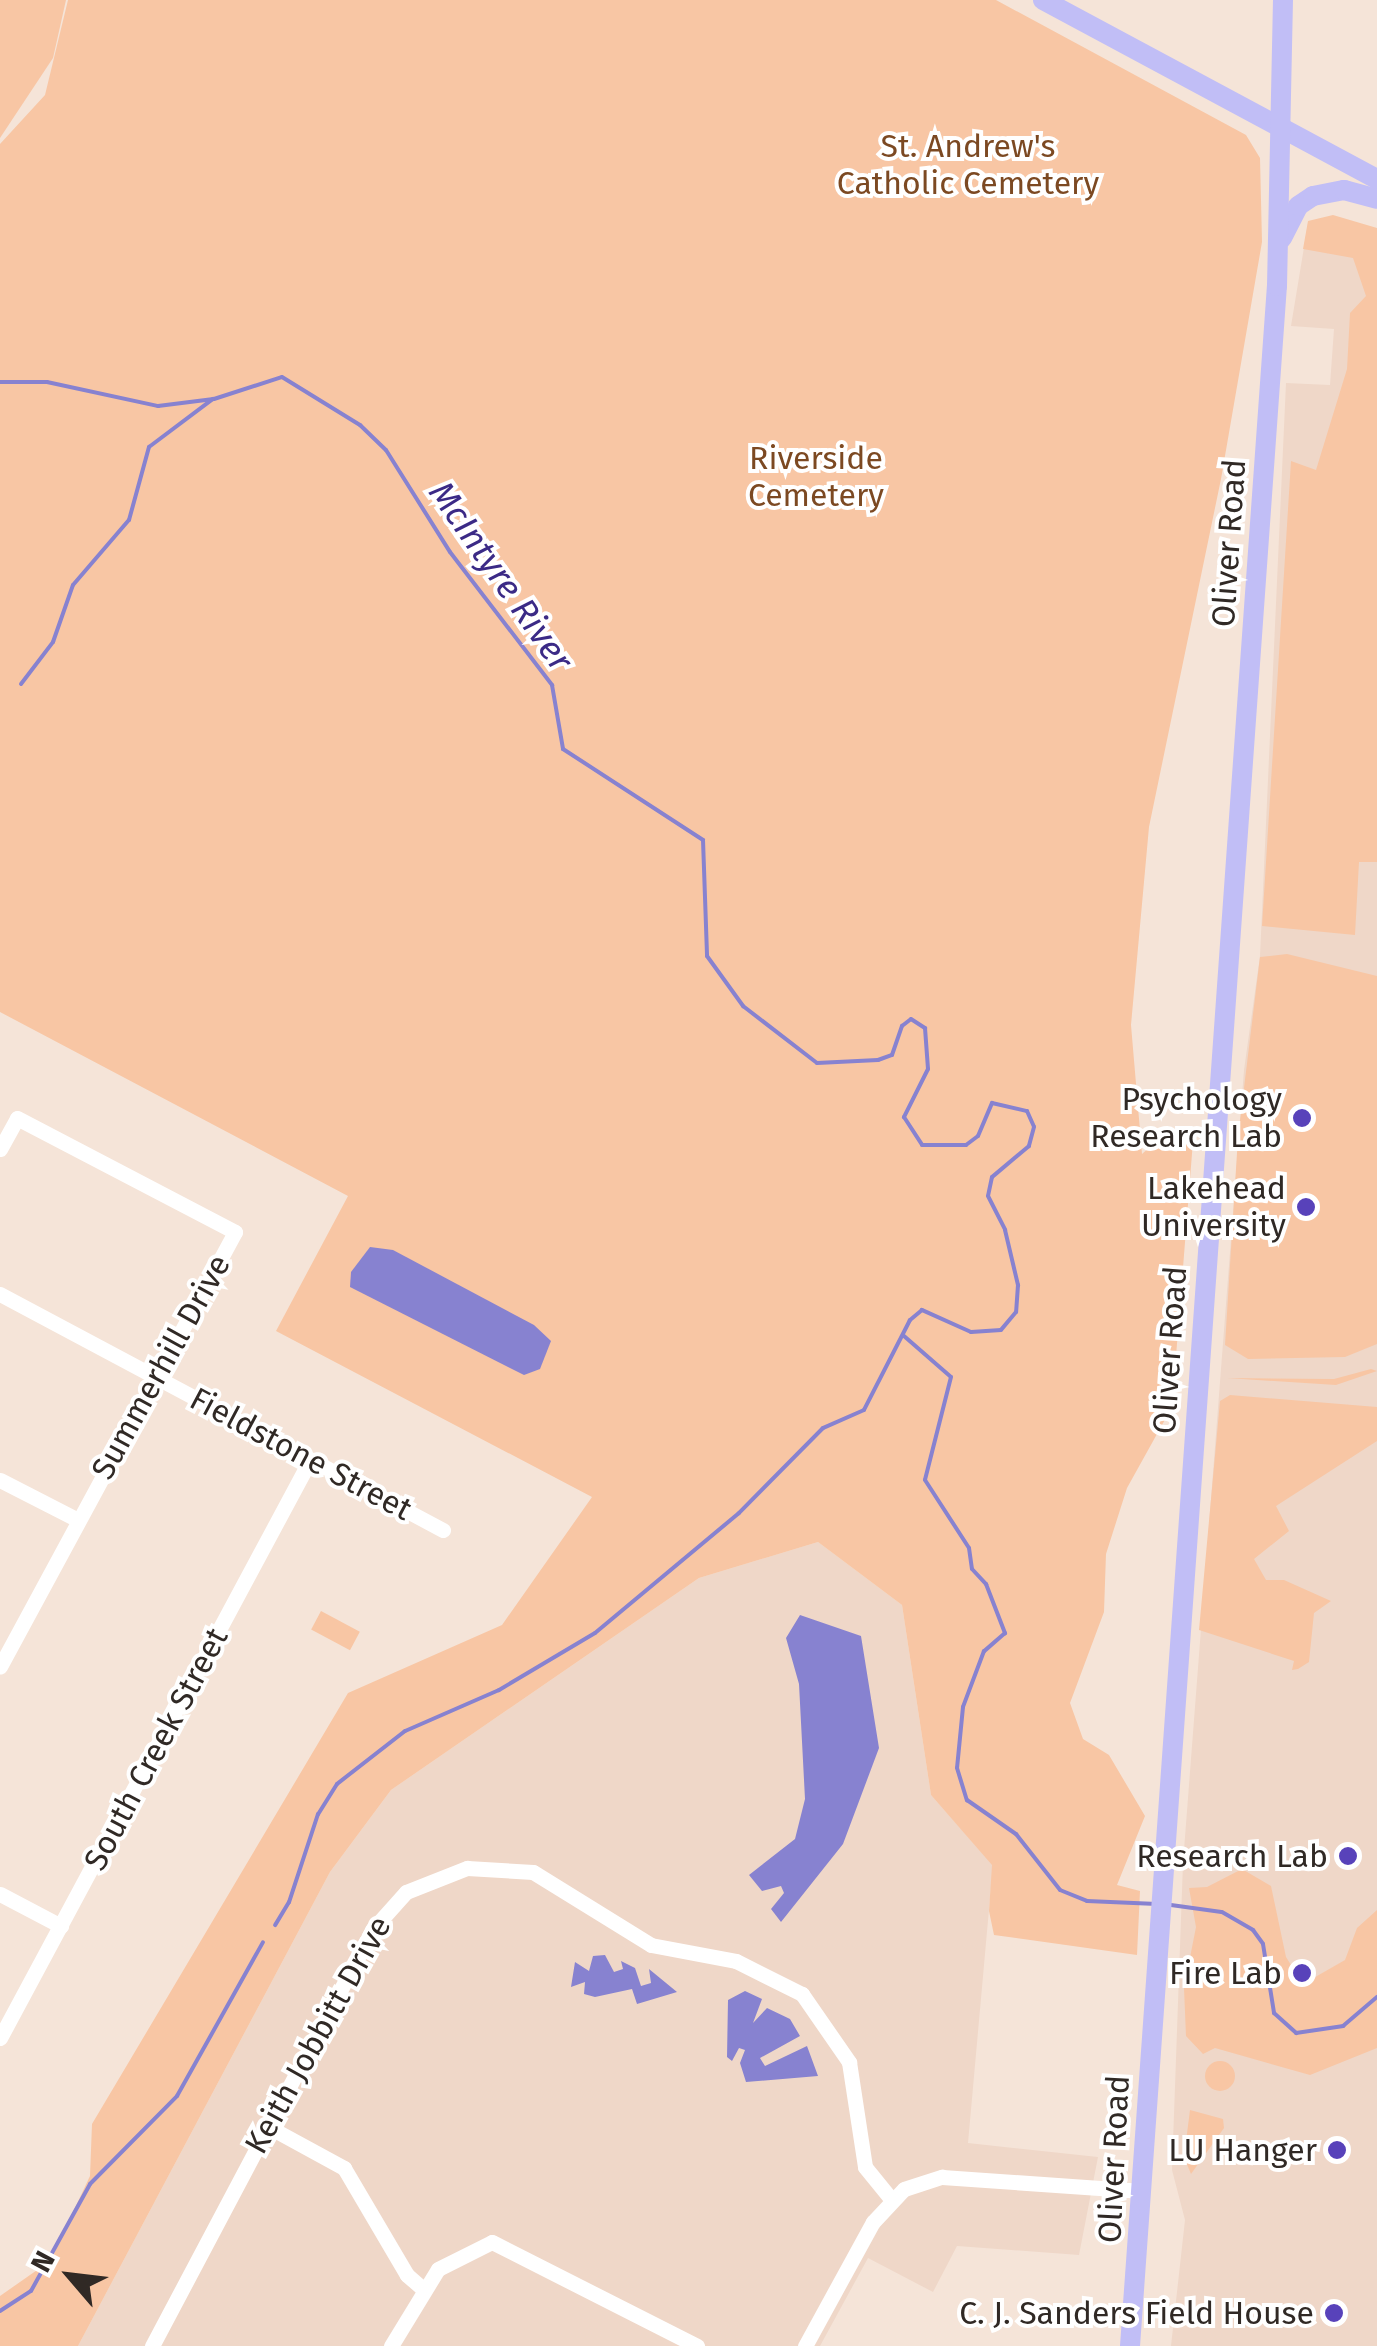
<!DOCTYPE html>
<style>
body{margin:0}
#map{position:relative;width:1377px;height:2346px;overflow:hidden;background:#f5e4d8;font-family:"Fira Sans",sans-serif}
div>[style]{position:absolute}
.built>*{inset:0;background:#efd7c8}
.green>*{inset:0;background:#f8c6a4;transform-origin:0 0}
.round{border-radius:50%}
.water>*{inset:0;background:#8782d0}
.stream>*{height:4px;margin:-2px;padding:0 2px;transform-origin:2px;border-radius:2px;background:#8782d0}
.minor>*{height:15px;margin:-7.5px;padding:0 7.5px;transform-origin:7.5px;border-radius:7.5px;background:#fff}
.major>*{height:20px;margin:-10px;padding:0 10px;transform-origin:10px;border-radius:10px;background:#c1bef6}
.dots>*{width:28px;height:28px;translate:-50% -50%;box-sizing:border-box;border:5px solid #fff;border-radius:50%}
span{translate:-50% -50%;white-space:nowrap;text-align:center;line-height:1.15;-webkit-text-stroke:8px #fff;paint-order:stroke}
.park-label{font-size:32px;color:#7c4922}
.street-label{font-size:32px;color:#302925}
.poi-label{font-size:32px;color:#302925}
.right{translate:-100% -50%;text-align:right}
.water-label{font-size:35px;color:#3b2a86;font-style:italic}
.north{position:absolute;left:20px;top:2226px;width:100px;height:100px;-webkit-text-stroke:8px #fff;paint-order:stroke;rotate:298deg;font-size:28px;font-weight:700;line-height:40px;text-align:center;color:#302925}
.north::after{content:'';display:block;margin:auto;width:35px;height:45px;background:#302925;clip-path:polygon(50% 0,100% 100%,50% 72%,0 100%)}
</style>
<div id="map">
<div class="built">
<div style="clip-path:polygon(1308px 223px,1377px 228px,1377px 2346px,1171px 2346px,1185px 2220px,1172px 2170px,1183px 1863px,1244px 1070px,1260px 956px,1286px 383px,1330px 385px,1334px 329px,1291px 326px)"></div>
<div style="clip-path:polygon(818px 1542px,902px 1605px,931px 1795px,993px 1865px,968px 2143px,1098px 2157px,1079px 2255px,957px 2246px,933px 2292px,868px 2258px,820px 2346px,78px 2346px,330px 1872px,391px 1790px,699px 1578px)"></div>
</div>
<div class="green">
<div style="clip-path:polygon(0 0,66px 0,53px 58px,0 138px)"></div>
<div style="clip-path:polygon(68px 0,996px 0,1246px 135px,1260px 158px,1262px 242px,1221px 479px,1149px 827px,1131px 1025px,1142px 1154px,1153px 1144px,1193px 1141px,1172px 1407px,1127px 1488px,1106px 1554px,1104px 1612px,1070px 1703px,1083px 1739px,1109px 1755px,1145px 1816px,1117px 1885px,1140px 1891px,1137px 1955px,994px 1935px,989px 1911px,992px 1865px,931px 1795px,902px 1605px,818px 1542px,699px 1578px,391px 1790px,330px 1872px,78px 2346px,0 2346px,0 2296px,50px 2261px,90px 2176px,92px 2124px,348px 1693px,502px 1625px,592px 1497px,276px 1331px,348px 1196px,0 1012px,0 144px,45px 95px)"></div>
<div style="clip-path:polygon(1333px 215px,1377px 228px,1377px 862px,1359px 862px,1355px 935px,1262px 926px,1291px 461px,1316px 470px,1347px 369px,1350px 313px,1366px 296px,1353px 258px,1303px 249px,1308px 221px)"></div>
<div style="clip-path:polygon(1287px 954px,1377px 976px,1377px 1344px,1345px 1357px,1248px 1359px,1225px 1345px,1238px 1137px,1260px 957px)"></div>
<div style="clip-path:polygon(1371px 1369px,1377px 1371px,1336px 1385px,1227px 1378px,1334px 1379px)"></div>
<div style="clip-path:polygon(1230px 1395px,1377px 1407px,1377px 1441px,1276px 1506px,1289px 1531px,1254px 1559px,1266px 1580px,1284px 1580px,1331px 1601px,1314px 1613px,1309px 1662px,1298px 1669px,1292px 1670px,1294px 1661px,1199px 1630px,1220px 1401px)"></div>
<div style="left:321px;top:1611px;width:44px;height:21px;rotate:28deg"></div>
<div style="clip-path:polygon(1242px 1869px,1271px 1886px,1286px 1957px,1303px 1984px,1345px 1960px,1357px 1928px,1377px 1910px,1377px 2048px,1310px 2075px,1215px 2048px,1203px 2054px,1186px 2036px,1184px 1988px,1196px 1927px,1189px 1888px,1207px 1887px)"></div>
<div class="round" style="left:1205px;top:2061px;width:30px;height:30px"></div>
<div style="clip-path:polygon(1190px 2110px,1223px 2119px,1224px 2128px,1191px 2174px,1184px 2157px)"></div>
</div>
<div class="water">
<div style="clip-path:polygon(370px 1247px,393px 1250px,534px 1325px,551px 1341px,540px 1369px,524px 1375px,350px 1287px,351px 1272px)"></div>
<div style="clip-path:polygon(800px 1615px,861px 1636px,879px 1748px,843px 1844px,781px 1922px,771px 1909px,784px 1893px,781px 1886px,762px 1891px,749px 1875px,795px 1839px,805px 1799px,799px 1684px,786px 1638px)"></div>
<div style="clip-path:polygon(605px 1955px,614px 1972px,623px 1969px,621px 1961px,635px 1968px,641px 1986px,651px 1983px,649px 1969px,677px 1992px,637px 2004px,632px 1989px,595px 1997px,584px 1994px,585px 1982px,571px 1987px,575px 1962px,589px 1971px,593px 1956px)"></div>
<div style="clip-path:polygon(745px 1991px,762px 1999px,753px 2023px,767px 2008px,790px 2019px,800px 2036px,760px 2058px,765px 2066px,807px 2046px,818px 2076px,746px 2082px,740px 2063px,745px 2050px,739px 2048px,732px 2061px,727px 2057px,728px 2000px)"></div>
</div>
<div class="stream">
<div style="left:0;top:382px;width:47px"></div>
<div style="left:47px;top:382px;width:114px;rotate:12.2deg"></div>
<div style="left:158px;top:406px;width:56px;rotate:-7.1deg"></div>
<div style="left:214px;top:399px;width:71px;rotate:-17.9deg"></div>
<div style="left:282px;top:377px;width:92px;rotate:31.6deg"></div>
<div style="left:360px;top:425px;width:36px;rotate:44deg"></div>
<div style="left:386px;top:450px;width:120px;rotate:57.9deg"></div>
<div style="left:450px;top:552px;width:168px;rotate:52.5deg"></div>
<div style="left:552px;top:685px;width:65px;rotate:80.2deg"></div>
<div style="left:563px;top:749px;width:167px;rotate:33deg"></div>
<div style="left:703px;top:840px;width:116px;rotate:88deg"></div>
<div style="left:707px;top:956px;width:62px;rotate:54.2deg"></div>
<div style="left:743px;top:1006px;width:93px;rotate:37.6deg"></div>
<div style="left:817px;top:1063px;width:61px;rotate:-2.8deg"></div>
<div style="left:878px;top:1060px;width:15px;rotate:-20deg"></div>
<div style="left:892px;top:1055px;width:31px;rotate:-71deg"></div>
<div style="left:902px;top:1026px;width:11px;rotate:-38deg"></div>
<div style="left:911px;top:1019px;width:17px;rotate:33deg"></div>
<div style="left:925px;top:1028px;width:41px;rotate:85.8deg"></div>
<div style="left:928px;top:1069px;width:54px;rotate:116.6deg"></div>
<div style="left:904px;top:1117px;width:33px;rotate:57deg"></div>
<div style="left:922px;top:1145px;width:44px"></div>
<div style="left:966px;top:1145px;width:15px;rotate:-37deg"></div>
<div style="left:978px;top:1136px;width:36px;rotate:-67deg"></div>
<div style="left:992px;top:1103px;width:36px;rotate:13deg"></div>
<div style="left:1027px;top:1111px;width:17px;rotate:66deg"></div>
<div style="left:1034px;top:1127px;width:20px;rotate:105deg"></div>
<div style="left:1029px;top:1146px;width:48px;rotate:140deg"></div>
<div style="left:992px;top:1177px;width:19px;rotate:102deg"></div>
<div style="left:988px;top:1196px;width:38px;rotate:63deg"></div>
<div style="left:1005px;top:1230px;width:57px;rotate:76.7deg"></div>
<div style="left:1018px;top:1285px;width:27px;rotate:94deg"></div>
<div style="left:1016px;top:1312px;width:23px;rotate:130deg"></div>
<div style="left:1001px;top:1330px;width:30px;rotate:176deg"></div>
<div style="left:971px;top:1332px;width:54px;rotate:-155.8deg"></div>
<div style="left:922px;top:1310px;width:16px;rotate:140deg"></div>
<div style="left:910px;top:1320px;width:101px;rotate:117.1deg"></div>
<div style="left:864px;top:1410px;width:45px;rotate:156.3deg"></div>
<div style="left:823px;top:1428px;width:120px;rotate:134.7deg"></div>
<div style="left:739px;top:1513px;width:187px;rotate:140.2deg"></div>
<div style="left:595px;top:1633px;width:112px;rotate:149.3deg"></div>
<div style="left:499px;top:1690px;width:103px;rotate:156.4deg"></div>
<div style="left:405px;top:1731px;width:86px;rotate:142.1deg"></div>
<div style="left:337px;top:1784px;width:36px;rotate:122deg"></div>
<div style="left:318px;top:1814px;width:93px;rotate:108.2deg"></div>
<div style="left:289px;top:1902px;width:27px;rotate:121deg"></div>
<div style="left:21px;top:684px;width:53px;rotate:-52.7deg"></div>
<div style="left:53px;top:642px;width:60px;rotate:-70.7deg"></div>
<div style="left:73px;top:585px;width:86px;rotate:-49.3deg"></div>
<div style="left:129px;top:520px;width:76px;rotate:-74.7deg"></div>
<div style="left:149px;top:447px;width:80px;rotate:-36.9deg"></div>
<div style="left:904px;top:1336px;width:62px;rotate:41.1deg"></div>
<div style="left:951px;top:1377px;width:106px;rotate:104.2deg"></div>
<div style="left:925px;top:1480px;width:81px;rotate:57.1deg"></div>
<div style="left:969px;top:1548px;width:21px;rotate:82deg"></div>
<div style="left:972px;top:1569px;width:21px;rotate:47deg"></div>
<div style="left:986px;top:1584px;width:53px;rotate:68.8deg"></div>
<div style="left:1005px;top:1633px;width:28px;rotate:139deg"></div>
<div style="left:984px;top:1651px;width:60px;rotate:110.6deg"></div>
<div style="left:963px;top:1707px;width:61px;rotate:95.6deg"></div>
<div style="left:957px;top:1768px;width:34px;rotate:73deg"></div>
<div style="left:967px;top:1800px;width:60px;rotate:34.8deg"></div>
<div style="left:1016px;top:1834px;width:71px;rotate:51.8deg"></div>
<div style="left:1060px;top:1890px;width:29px;rotate:22deg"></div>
<div style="left:1087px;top:1901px;width:70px;rotate:2.5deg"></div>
<div style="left:1171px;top:1905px;width:51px;rotate:7.8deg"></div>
<div style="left:1222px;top:1912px;width:36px;rotate:30deg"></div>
<div style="left:1253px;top:1930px;width:17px;rotate:54deg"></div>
<div style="left:1263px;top:1944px;width:70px;rotate:80.9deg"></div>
<div style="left:1274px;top:2013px;width:30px;rotate:42deg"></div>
<div style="left:1296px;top:2033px;width:48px;rotate:-8.5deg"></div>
<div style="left:1343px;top:2026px;width:45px;rotate:-40.5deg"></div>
<div style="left:0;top:2311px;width:37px;rotate:-33deg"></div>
<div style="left:31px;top:2291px;width:122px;rotate:-61.1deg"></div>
<div style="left:90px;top:2184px;width:124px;rotate:-45.3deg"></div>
<div style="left:177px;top:2096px;width:176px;rotate:-60.8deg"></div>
</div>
<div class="minor">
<div style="left:0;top:1149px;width:35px;rotate:-61deg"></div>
<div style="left:17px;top:1118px;width:246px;rotate:27.6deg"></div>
<div style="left:235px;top:1232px;width:494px;rotate:118.4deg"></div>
<div style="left:0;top:1294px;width:502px;rotate:28.05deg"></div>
<div style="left:0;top:1480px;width:88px;rotate:27.1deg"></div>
<div style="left:0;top:1894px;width:69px;rotate:27.7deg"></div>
<div style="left:0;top:2038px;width:656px;rotate:-61.79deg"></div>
<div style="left:267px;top:2126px;width:88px;rotate:28.6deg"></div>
<div style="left:344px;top:2168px;width:124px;rotate:59.5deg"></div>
<div style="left:407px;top:2275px;width:20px;rotate:41deg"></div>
<div style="left:152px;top:2346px;width:471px;rotate:-62.1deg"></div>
<div style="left:372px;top:1930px;width:51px;rotate:-48.2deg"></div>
<div style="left:406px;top:1892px;width:66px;rotate:-21.5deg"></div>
<div style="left:467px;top:1868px;width:66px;rotate:3.5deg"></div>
<div style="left:533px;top:1872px;width:139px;rotate:31.7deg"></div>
<div style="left:651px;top:1945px;width:86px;rotate:10.7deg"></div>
<div style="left:736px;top:1961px;width:74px;rotate:26.6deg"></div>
<div style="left:802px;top:1994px;width:83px;rotate:55.3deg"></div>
<div style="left:849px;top:2062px;width:106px;rotate:81.3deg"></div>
<div style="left:865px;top:2167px;width:41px;rotate:50.9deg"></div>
<div style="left:391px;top:2346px;width:90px;rotate:-58.6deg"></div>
<div style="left:438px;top:2269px;width:60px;rotate:-26.6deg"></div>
<div style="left:492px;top:2242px;width:230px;rotate:26.9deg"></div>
<div style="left:805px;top:2346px;width:141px;rotate:-61.3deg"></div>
<div style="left:873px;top:2222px;width:45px;rotate:-46.8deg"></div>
<div style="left:904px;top:2189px;width:40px;rotate:-18deg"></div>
<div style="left:942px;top:2177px;width:201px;rotate:4deg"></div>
</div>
<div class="major">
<div style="left:1043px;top:0;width:379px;rotate:28.2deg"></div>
<div style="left:1282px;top:238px;width:36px;rotate:-63deg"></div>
<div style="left:1298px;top:206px;width:18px;rotate:-34deg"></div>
<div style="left:1313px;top:196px;width:32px;rotate:-11deg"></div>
<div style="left:1344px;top:190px;width:34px;rotate:15deg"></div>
<div style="left:1130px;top:2346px;width:2065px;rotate:-85.92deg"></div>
<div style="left:1277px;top:286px;width:286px;rotate:-88.8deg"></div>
</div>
<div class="dots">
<div style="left:1302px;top:1118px;background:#5842ba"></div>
<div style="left:1306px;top:1207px;background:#5842ba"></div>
<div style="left:1348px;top:1856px;background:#5842ba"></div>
<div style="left:1302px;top:1973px;background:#5842ba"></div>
<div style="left:1337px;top:2150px;background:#5842ba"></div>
<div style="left:1334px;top:2313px;background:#5842ba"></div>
</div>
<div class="park-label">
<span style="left:968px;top:165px">St. Andrew's<br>Catholic Cemetery</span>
<span style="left:816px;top:477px">Riverside<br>Cemetery</span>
</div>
<div class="street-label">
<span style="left:1229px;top:543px;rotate:-86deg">Oliver Road</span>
<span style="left:1170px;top:1350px;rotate:-86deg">Oliver Road</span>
<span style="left:161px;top:1367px;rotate:-61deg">Summerhill Drive</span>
<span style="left:301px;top:1454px;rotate:28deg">Fieldstone Street</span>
<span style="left:156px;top:1749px;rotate:-62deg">South Creek Street</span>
<span style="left:318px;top:2035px;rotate:-61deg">Keith Jobbitt Drive</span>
<span style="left:1114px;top:2159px;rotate:-87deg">Oliver Road</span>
</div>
<div class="poi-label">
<span class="right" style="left:1282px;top:1118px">Psychology<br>Research Lab</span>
<span class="right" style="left:1286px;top:1207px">Lakehead<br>University</span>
<span class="right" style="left:1328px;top:1856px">Research Lab</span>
<span class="right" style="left:1282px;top:1973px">Fire Lab</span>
<span class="right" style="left:1317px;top:2150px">LU Hanger</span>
<span class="right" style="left:1314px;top:2313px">C. J. Sanders Field House</span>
</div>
<div class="water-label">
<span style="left:501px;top:576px;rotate:55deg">McIntyre River</span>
</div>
<div class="north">N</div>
</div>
